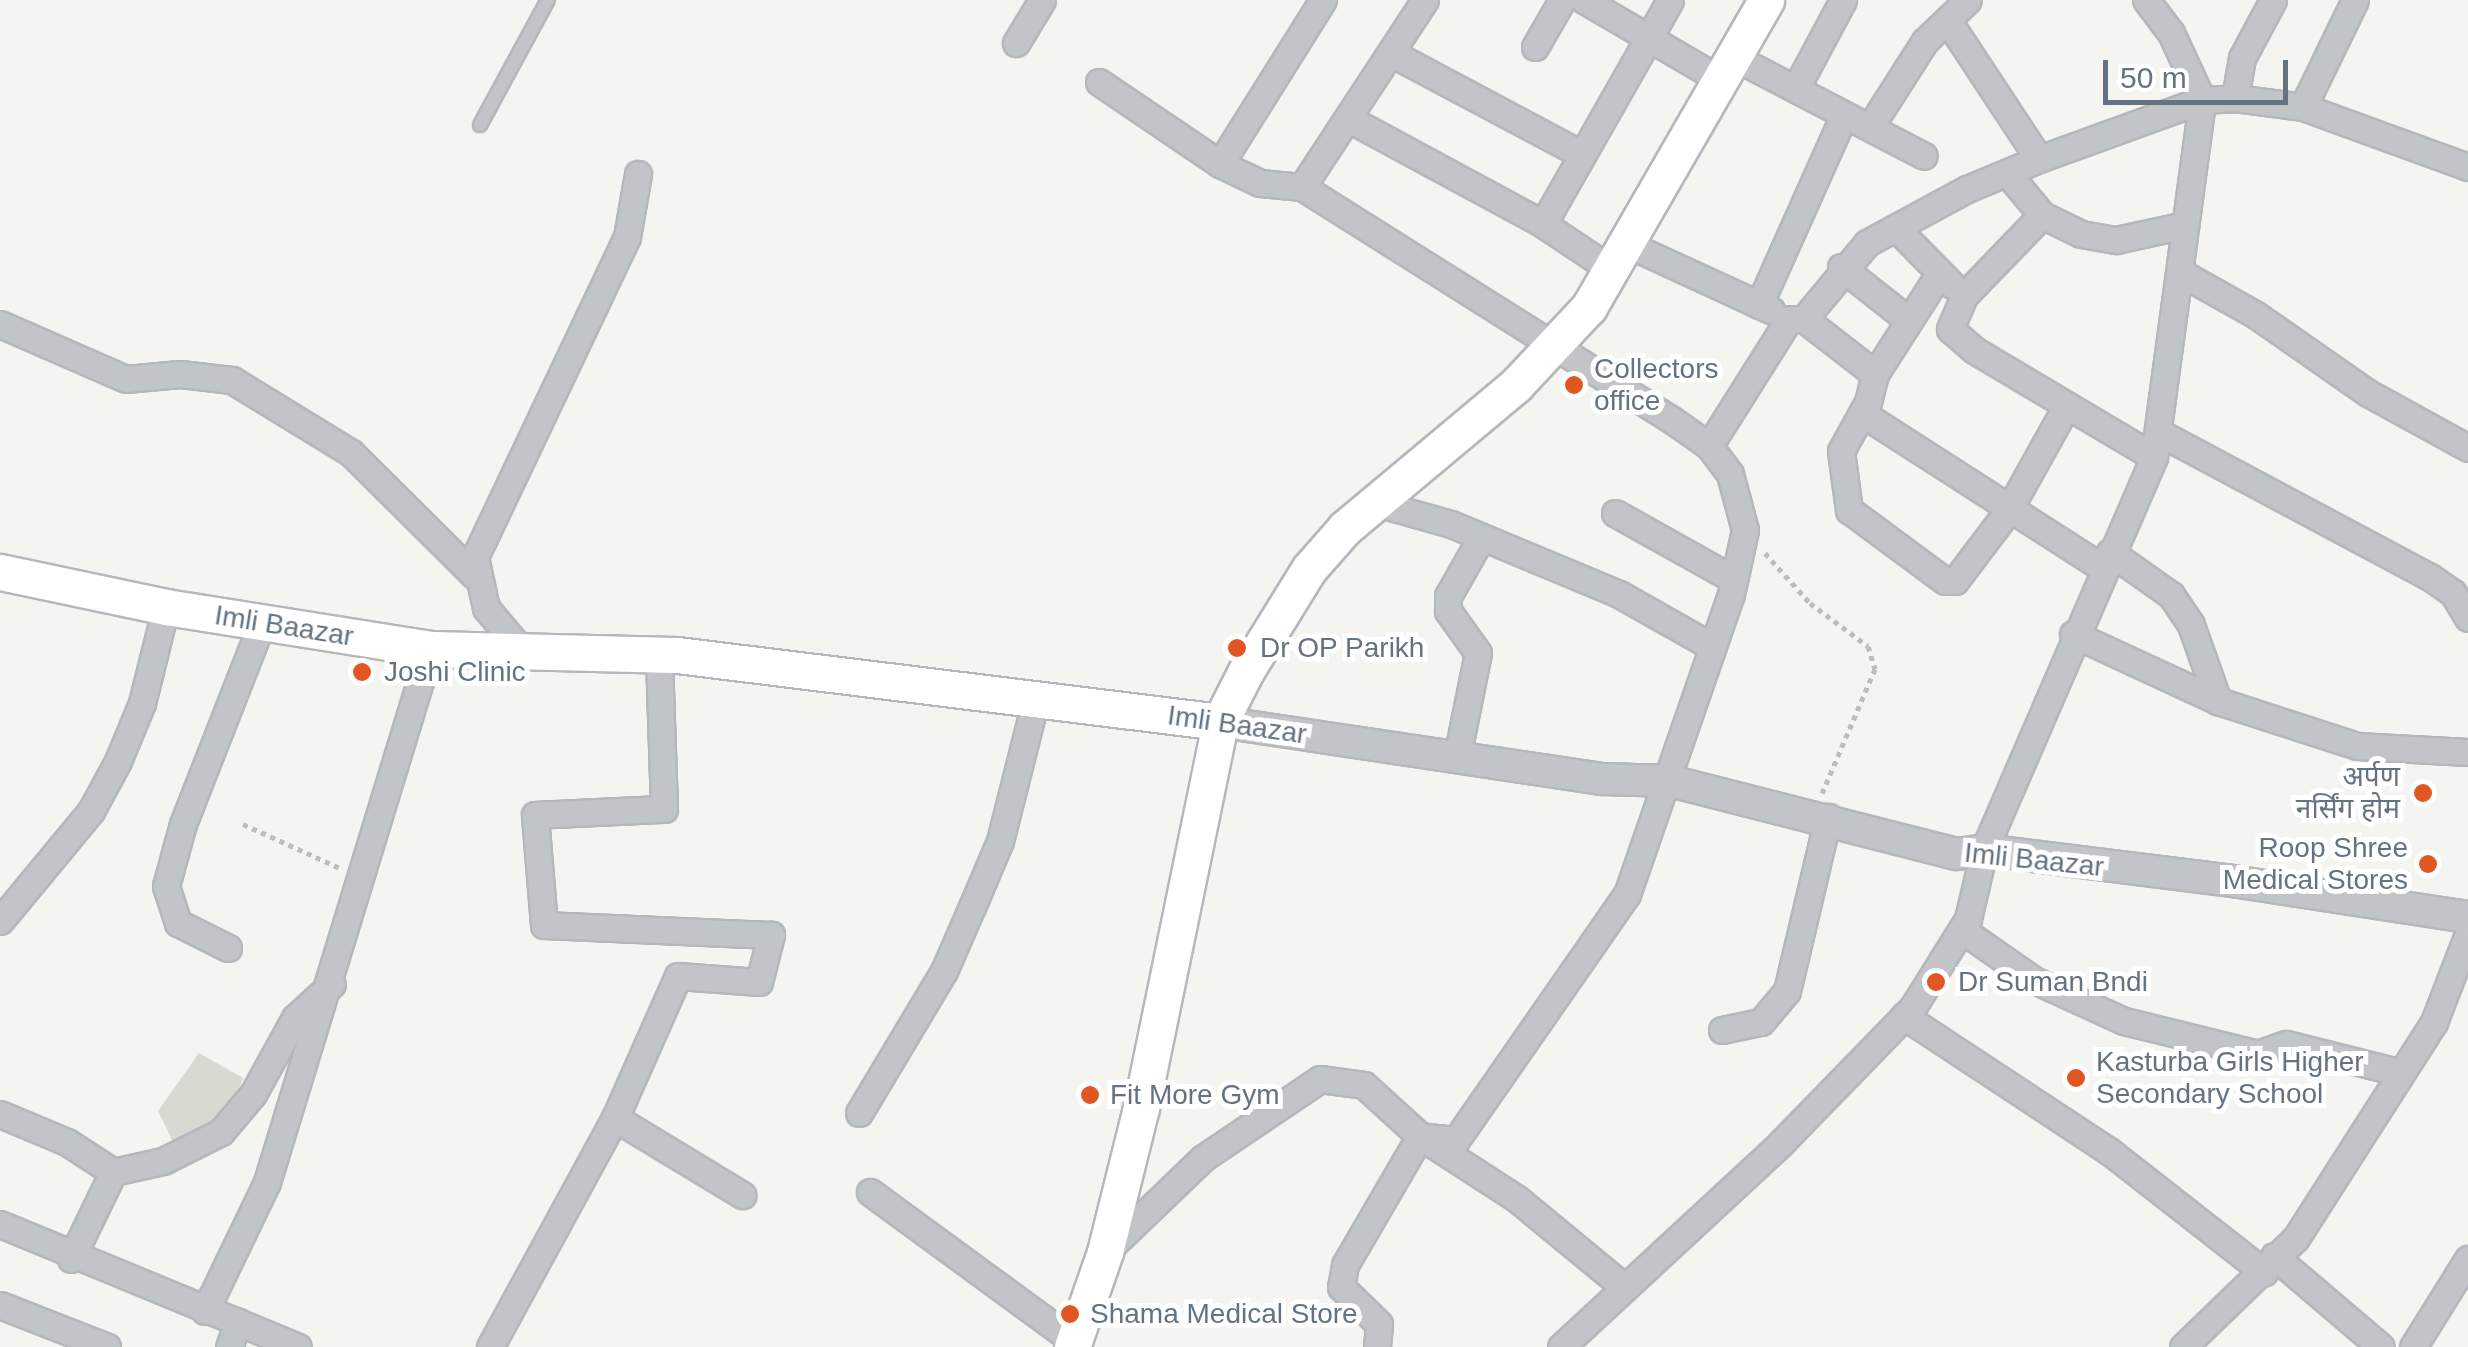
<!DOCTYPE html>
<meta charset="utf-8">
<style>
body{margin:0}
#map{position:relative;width:2468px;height:1347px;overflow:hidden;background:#f4f4f0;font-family:Arial,"Noto Sans Devanagari",sans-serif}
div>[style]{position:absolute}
.green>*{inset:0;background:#d5dbd1}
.path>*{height:5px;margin-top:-2.5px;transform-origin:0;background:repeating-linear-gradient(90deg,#bbbdbf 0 5px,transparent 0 10px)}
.roads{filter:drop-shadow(2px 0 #b4b8bc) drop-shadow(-2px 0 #b4b8bc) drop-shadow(0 2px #b4b8bc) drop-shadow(0 -2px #b4b8bc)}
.service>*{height:12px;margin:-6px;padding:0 6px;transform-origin:6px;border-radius:6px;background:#c1c5c8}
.minor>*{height:25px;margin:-12.5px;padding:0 12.5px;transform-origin:12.5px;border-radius:12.5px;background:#c1c5c8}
.tertiary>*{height:30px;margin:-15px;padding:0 15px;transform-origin:15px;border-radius:15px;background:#c1c5c8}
.secondary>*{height:35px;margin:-17.5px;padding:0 17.5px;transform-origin:17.5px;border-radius:17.5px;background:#fff}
.dots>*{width:28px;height:28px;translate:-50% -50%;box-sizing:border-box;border:5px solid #fff;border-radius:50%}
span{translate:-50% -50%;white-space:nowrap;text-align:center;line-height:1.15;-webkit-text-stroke:10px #fff;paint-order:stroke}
.poi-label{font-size:28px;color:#637381}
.left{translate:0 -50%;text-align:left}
.right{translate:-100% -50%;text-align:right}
.street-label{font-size:28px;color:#637381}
.scale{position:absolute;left:2103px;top:60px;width:185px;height:45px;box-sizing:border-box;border:5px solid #637381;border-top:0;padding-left:12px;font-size:30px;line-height:35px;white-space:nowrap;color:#637381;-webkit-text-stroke:8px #fff;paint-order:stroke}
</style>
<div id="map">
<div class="green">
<div style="clip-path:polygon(199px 1053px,243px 1078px,226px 1123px,176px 1148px,158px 1111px)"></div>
</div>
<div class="path">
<div style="left:1765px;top:553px;width:67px;rotate:48deg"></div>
<div style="left:1810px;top:603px;width:72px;rotate:36.6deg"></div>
<div style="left:1868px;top:646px;width:24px;rotate:73deg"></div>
<div style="left:1875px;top:669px;width:135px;rotate:113.1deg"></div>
<div style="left:243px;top:824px;width:107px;rotate:24.4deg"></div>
</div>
<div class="roads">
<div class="service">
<div style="left:480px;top:125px;width:142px;rotate:-61.5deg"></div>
</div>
<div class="minor">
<div style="left:1584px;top:0;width:159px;rotate:30.3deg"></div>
<div style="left:1948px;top:21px;width:165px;rotate:56.6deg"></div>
<div style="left:1016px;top:43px;width:50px;rotate:-58.8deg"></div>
<div style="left:1535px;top:47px;width:54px;rotate:-60.1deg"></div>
<div style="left:1393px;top:54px;width:211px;rotate:28deg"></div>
<div style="left:1732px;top:56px;width:216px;rotate:27.5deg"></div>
<div style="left:1099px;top:82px;width:146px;rotate:34.1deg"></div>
<div style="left:1220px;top:164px;width:44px;rotate:25.4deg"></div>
<div style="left:1260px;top:183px;width:42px;rotate:5.4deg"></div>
<div style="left:1302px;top:187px;width:437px;rotate:32.2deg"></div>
<div style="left:1672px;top:420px;width:45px;rotate:35.1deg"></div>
<div style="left:1709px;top:446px;width:35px;rotate:53deg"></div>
<div style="left:1730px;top:474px;width:58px;rotate:75deg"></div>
<div style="left:1745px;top:530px;width:66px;rotate:102.3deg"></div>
<div style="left:1731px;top:594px;width:318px;rotate:109.1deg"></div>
<div style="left:1627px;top:894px;width:300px;rotate:124.8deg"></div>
<div style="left:1456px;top:1140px;width:36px;rotate:-174deg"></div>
<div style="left:1420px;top:1136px;width:149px;rotate:120.2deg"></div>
<div style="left:1345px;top:1265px;width:22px;rotate:100deg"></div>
<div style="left:1341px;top:1287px;width:53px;rotate:44.2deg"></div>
<div style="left:1379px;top:1324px;width:23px;rotate:95deg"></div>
<div style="left:1796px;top:88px;width:100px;rotate:-61.9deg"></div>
<div style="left:2235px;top:98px;width:41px;rotate:-80.1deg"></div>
<div style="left:2242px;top:58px;width:66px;rotate:-61.9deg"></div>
<div style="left:2303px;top:107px;width:119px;rotate:-64.1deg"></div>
<div style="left:1349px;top:119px;width:221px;rotate:28.4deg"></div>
<div style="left:1543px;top:224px;width:83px;rotate:33.7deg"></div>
<div style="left:1870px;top:127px;width:102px;rotate:-57.4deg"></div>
<div style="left:1925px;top:41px;width:59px;rotate:-43.6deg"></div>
<div style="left:1220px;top:164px;width:194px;rotate:-57.9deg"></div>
<div style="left:2008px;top:174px;width:53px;rotate:50.3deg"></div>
<div style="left:2042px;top:215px;width:43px;rotate:26deg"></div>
<div style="left:2081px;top:234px;width:36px;rotate:10deg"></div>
<div style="left:2116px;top:240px;width:71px;rotate:-12.3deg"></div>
<div style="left:1302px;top:187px;width:224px;rotate:-56.7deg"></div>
<div style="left:2042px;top:215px;width:112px;rotate:133.9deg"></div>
<div style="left:1964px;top:296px;width:36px;rotate:113deg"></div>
<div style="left:1950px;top:329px;width:32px;rotate:41deg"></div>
<div style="left:1974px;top:350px;width:209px;rotate:30.7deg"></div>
<div style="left:1543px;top:224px;width:257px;rotate:-60.4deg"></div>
<div style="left:1896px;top:228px;width:80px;rotate:45.5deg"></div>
<div style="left:1625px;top:243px;width:161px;rotate:24.7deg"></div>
<div style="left:1841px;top:267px;width:85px;rotate:38.3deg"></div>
<div style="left:1939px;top:274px;width:119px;rotate:122.6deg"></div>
<div style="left:1875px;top:374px;width:29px;rotate:104deg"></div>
<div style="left:1868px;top:402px;width:56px;rotate:118.9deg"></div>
<div style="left:1841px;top:451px;width:60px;rotate:82.3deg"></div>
<div style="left:1849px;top:510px;width:119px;rotate:36.5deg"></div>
<div style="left:1945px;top:581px;width:10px"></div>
<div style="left:1955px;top:581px;width:88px;rotate:-52.9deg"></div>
<div style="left:2008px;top:511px;width:121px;rotate:-60.9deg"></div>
<div style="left:2183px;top:274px;width:84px;rotate:29.3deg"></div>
<div style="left:2256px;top:315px;width:136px;rotate:34.9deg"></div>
<div style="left:2368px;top:393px;width:114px;rotate:28.8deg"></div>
<div style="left:1759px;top:305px;width:208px;rotate:-65.9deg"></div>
<div style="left:1804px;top:319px;width:90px;rotate:37.8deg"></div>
<div style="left:0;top:324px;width:137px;rotate:23.6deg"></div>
<div style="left:126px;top:379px;width:54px;rotate:-5.3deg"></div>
<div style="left:180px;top:374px;width:52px;rotate:6.6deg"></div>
<div style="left:232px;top:380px;width:140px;rotate:31.5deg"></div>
<div style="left:351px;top:453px;width:173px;rotate:44.8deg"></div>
<div style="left:1863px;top:414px;width:285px;rotate:32.7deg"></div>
<div style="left:2158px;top:432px;width:308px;rotate:28.1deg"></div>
<div style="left:2430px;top:577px;width:28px;rotate:35deg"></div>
<div style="left:2453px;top:593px;width:29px;rotate:59deg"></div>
<div style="left:1709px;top:446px;width:150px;rotate:-57.8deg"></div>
<div style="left:1789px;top:319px;width:15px"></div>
<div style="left:1804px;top:319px;width:99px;rotate:-50.3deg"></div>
<div style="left:1867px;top:243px;width:114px;rotate:-28.4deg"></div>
<div style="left:1967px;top:189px;width:78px;rotate:-22.6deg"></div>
<div style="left:2039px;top:159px;width:173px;rotate:-19.9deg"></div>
<div style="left:2202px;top:100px;width:33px;rotate:-3deg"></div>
<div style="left:2235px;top:98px;width:69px;rotate:7.5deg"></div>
<div style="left:2303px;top:107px;width:176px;rotate:20deg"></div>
<div style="left:1376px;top:503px;width:78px;rotate:15.6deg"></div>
<div style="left:1451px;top:524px;width:182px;rotate:22.6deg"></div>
<div style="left:1619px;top:594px;width:103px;rotate:29.5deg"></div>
<div style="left:1615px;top:513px;width:135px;rotate:29.2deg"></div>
<div style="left:2110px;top:552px;width:75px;rotate:35.2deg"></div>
<div style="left:2171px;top:595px;width:36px;rotate:56deg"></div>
<div style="left:2191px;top:625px;width:81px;rotate:70.4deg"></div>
<div style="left:2218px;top:701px;width:146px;rotate:17.9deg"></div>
<div style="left:2357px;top:746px;width:111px;rotate:3.1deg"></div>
<div style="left:2073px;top:634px;width:160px;rotate:24.8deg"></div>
<div style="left:523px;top:652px;width:57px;rotate:-130.1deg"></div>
<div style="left:486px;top:608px;width:52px;rotate:-102.2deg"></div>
<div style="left:475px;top:557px;width:354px;rotate:-64.6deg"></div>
<div style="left:627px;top:237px;width:64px;rotate:-80.1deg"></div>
<div style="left:1457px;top:757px;width:106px;rotate:-78.6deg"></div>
<div style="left:1478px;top:653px;width:52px;rotate:-125.5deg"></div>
<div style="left:1448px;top:611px;width:15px;rotate:-90deg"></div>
<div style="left:1448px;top:596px;width:67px;rotate:-60.4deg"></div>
<div style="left:0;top:921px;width:143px;rotate:-50.4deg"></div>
<div style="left:91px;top:811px;width:57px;rotate:-61.6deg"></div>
<div style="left:118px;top:761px;width:63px;rotate:-67.5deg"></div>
<div style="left:142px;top:703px;width:99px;rotate:-76deg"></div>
<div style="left:1962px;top:930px;width:88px;rotate:34.8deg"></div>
<div style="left:2034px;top:980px;width:99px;rotate:24.5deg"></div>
<div style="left:2124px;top:1021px;width:138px;rotate:13.8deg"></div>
<div style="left:2258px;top:1054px;width:30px;rotate:-20deg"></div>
<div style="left:2286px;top:1044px;width:115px;rotate:14deg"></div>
<div style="left:228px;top:948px;width:56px;rotate:-153.4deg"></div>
<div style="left:178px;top:923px;width:39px;rotate:-108deg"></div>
<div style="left:166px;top:886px;width:64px;rotate:-74.7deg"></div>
<div style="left:183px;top:824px;width:217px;rotate:-68.6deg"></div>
<div style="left:1904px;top:1016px;width:245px;rotate:33.4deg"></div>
<div style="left:2109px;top:1151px;width:197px;rotate:38deg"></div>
<div style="left:1722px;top:1030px;width:40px;rotate:-12deg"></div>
<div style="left:1761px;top:1022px;width:40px;rotate:-50deg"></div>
<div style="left:1787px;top:991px;width:179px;rotate:-76.7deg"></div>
<div style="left:859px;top:1113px;width:165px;rotate:-59.1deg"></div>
<div style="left:944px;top:971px;width:70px;rotate:-66.4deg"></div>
<div style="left:972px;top:907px;width:72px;rotate:-67deg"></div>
<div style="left:1000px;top:841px;width:151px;rotate:-75.8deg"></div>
<div style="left:0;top:1114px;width:73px;rotate:22.7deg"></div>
<div style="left:67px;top:1142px;width:55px;rotate:33.1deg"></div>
<div style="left:615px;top:1118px;width:149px;rotate:31.2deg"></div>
<div style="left:870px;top:1192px;width:254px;rotate:36.2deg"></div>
<div style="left:0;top:1224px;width:322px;rotate:22.4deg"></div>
<div style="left:1105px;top:1252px;width:136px;rotate:-43.8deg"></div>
<div style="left:1203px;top:1158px;width:141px;rotate:-34deg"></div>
<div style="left:1320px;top:1079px;width:44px;rotate:7.8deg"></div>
<div style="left:1364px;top:1085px;width:76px;rotate:42.3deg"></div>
<div style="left:1420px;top:1136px;width:114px;rotate:32.9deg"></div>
<div style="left:1516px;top:1198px;width:141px;rotate:39.5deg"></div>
<div style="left:2274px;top:1256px;width:140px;rotate:40.4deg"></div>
<div style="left:71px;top:1259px;width:97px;rotate:-64.2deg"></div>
<div style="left:113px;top:1172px;width:51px;rotate:-12.4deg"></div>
<div style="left:163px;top:1161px;width:65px;rotate:-26.6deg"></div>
<div style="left:221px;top:1132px;width:50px;rotate:-49.9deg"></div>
<div style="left:253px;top:1094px;width:87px;rotate:-61.1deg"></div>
<div style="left:295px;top:1018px;width:50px;rotate:-42.6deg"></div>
<div style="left:0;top:1305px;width:115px;rotate:21.4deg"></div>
<div style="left:205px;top:1311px;width:143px;rotate:-64.3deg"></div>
<div style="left:267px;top:1182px;width:557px;rotate:-73deg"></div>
<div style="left:229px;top:1347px;width:27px;rotate:-70deg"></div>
<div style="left:490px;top:1347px;width:261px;rotate:-61.4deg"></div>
<div style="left:615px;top:1118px;width:155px;rotate:-66.1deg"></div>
<div style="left:678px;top:976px;width:81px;rotate:4.2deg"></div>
<div style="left:759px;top:982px;width:49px;rotate:-75.7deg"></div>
<div style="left:771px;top:935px;width:227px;rotate:-177.5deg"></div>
<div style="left:544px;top:925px;width:110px;rotate:-94.7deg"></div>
<div style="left:535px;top:815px;width:129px;rotate:-2.7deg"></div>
<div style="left:664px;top:809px;width:153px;rotate:-91.9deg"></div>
<div style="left:1561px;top:1347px;width:299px;rotate:-42.8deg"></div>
<div style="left:1780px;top:1144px;width:191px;rotate:-45.8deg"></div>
<div style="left:1913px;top:1007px;width:104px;rotate:-58deg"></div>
<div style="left:1968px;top:919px;width:71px;rotate:-76.9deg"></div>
<div style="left:1984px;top:850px;width:428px;rotate:-66.6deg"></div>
<div style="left:2154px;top:457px;width:360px;rotate:-82.3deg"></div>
<div style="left:2202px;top:100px;width:74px;rotate:-114.8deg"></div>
<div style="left:2171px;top:33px;width:41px;rotate:-127.1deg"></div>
<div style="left:2183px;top:1347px;width:157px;rotate:-44deg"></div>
<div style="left:2296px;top:1238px;width:256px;rotate:-57.4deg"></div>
<div style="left:2434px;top:1022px;width:94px;rotate:-68.9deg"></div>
<div style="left:2413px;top:1347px;width:104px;rotate:-58deg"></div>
</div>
<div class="tertiary">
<div style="left:1220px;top:722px;width:387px;rotate:8.5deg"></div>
<div style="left:1603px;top:779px;width:67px;rotate:1.7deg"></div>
<div style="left:1670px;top:781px;width:296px;rotate:14.3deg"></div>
<div style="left:1957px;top:854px;width:27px;rotate:-8deg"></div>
<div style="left:1984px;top:850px;width:250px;rotate:7.1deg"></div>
<div style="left:2232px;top:881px;width:239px;rotate:8.7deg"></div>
</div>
<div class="secondary">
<div style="left:0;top:572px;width:170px;rotate:11.9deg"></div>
<div style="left:166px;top:607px;width:267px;rotate:9deg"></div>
<div style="left:430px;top:649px;width:247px;rotate:1.4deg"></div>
<div style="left:677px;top:655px;width:547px;rotate:7.03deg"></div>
<div style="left:1072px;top:1347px;width:101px;rotate:-70.8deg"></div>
<div style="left:1105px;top:1252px;width:148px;rotate:-76deg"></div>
<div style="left:1141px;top:1108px;width:394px;rotate:-78.4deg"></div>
<div style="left:1220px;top:722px;width:57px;rotate:-63deg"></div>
<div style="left:1246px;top:671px;width:120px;rotate:-58.3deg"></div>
<div style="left:1309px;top:569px;width:55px;rotate:-48.7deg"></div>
<div style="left:1345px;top:528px;width:223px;rotate:-39.9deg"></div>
<div style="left:1516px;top:385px;width:107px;rotate:-46.9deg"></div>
<div style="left:1589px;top:307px;width:354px;rotate:-60deg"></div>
</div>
</div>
<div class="dots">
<div style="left:1574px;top:385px;background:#e25623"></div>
<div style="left:1237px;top:648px;background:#e25623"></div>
<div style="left:362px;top:672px;background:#e25623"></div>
<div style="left:2423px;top:793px;background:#e25623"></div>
<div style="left:2428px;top:864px;background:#e25623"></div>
<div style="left:1936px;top:982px;background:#e25623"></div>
<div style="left:2076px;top:1078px;background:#e25623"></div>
<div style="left:1090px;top:1095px;background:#e25623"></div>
<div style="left:1070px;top:1314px;background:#e25623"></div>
</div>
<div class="poi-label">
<span class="left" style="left:1594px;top:385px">Collectors<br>office</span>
<span class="left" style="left:1260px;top:648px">Dr OP Parikh</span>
<span class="left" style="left:384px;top:672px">Joshi Clinic</span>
<span class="right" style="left:2400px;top:793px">अर्पण<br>नर्सिंग होम</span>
<span class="right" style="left:2408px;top:864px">Roop Shree<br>Medical Stores</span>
<span class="left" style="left:1958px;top:982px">Dr Suman Bndi</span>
<span class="left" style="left:2096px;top:1078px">Kasturba Girls Higher<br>Secondary School</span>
<span class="left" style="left:1110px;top:1095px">Fit More Gym</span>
<span class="left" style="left:1090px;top:1314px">Shama Medical Store</span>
</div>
<div class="street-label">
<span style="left:284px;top:626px;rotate:9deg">Imli Baazar</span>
<span style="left:1237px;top:725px;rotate:8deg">Imli Baazar</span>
<span style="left:2034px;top:860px;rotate:6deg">Imli Baazar</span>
</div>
<div class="scale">50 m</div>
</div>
